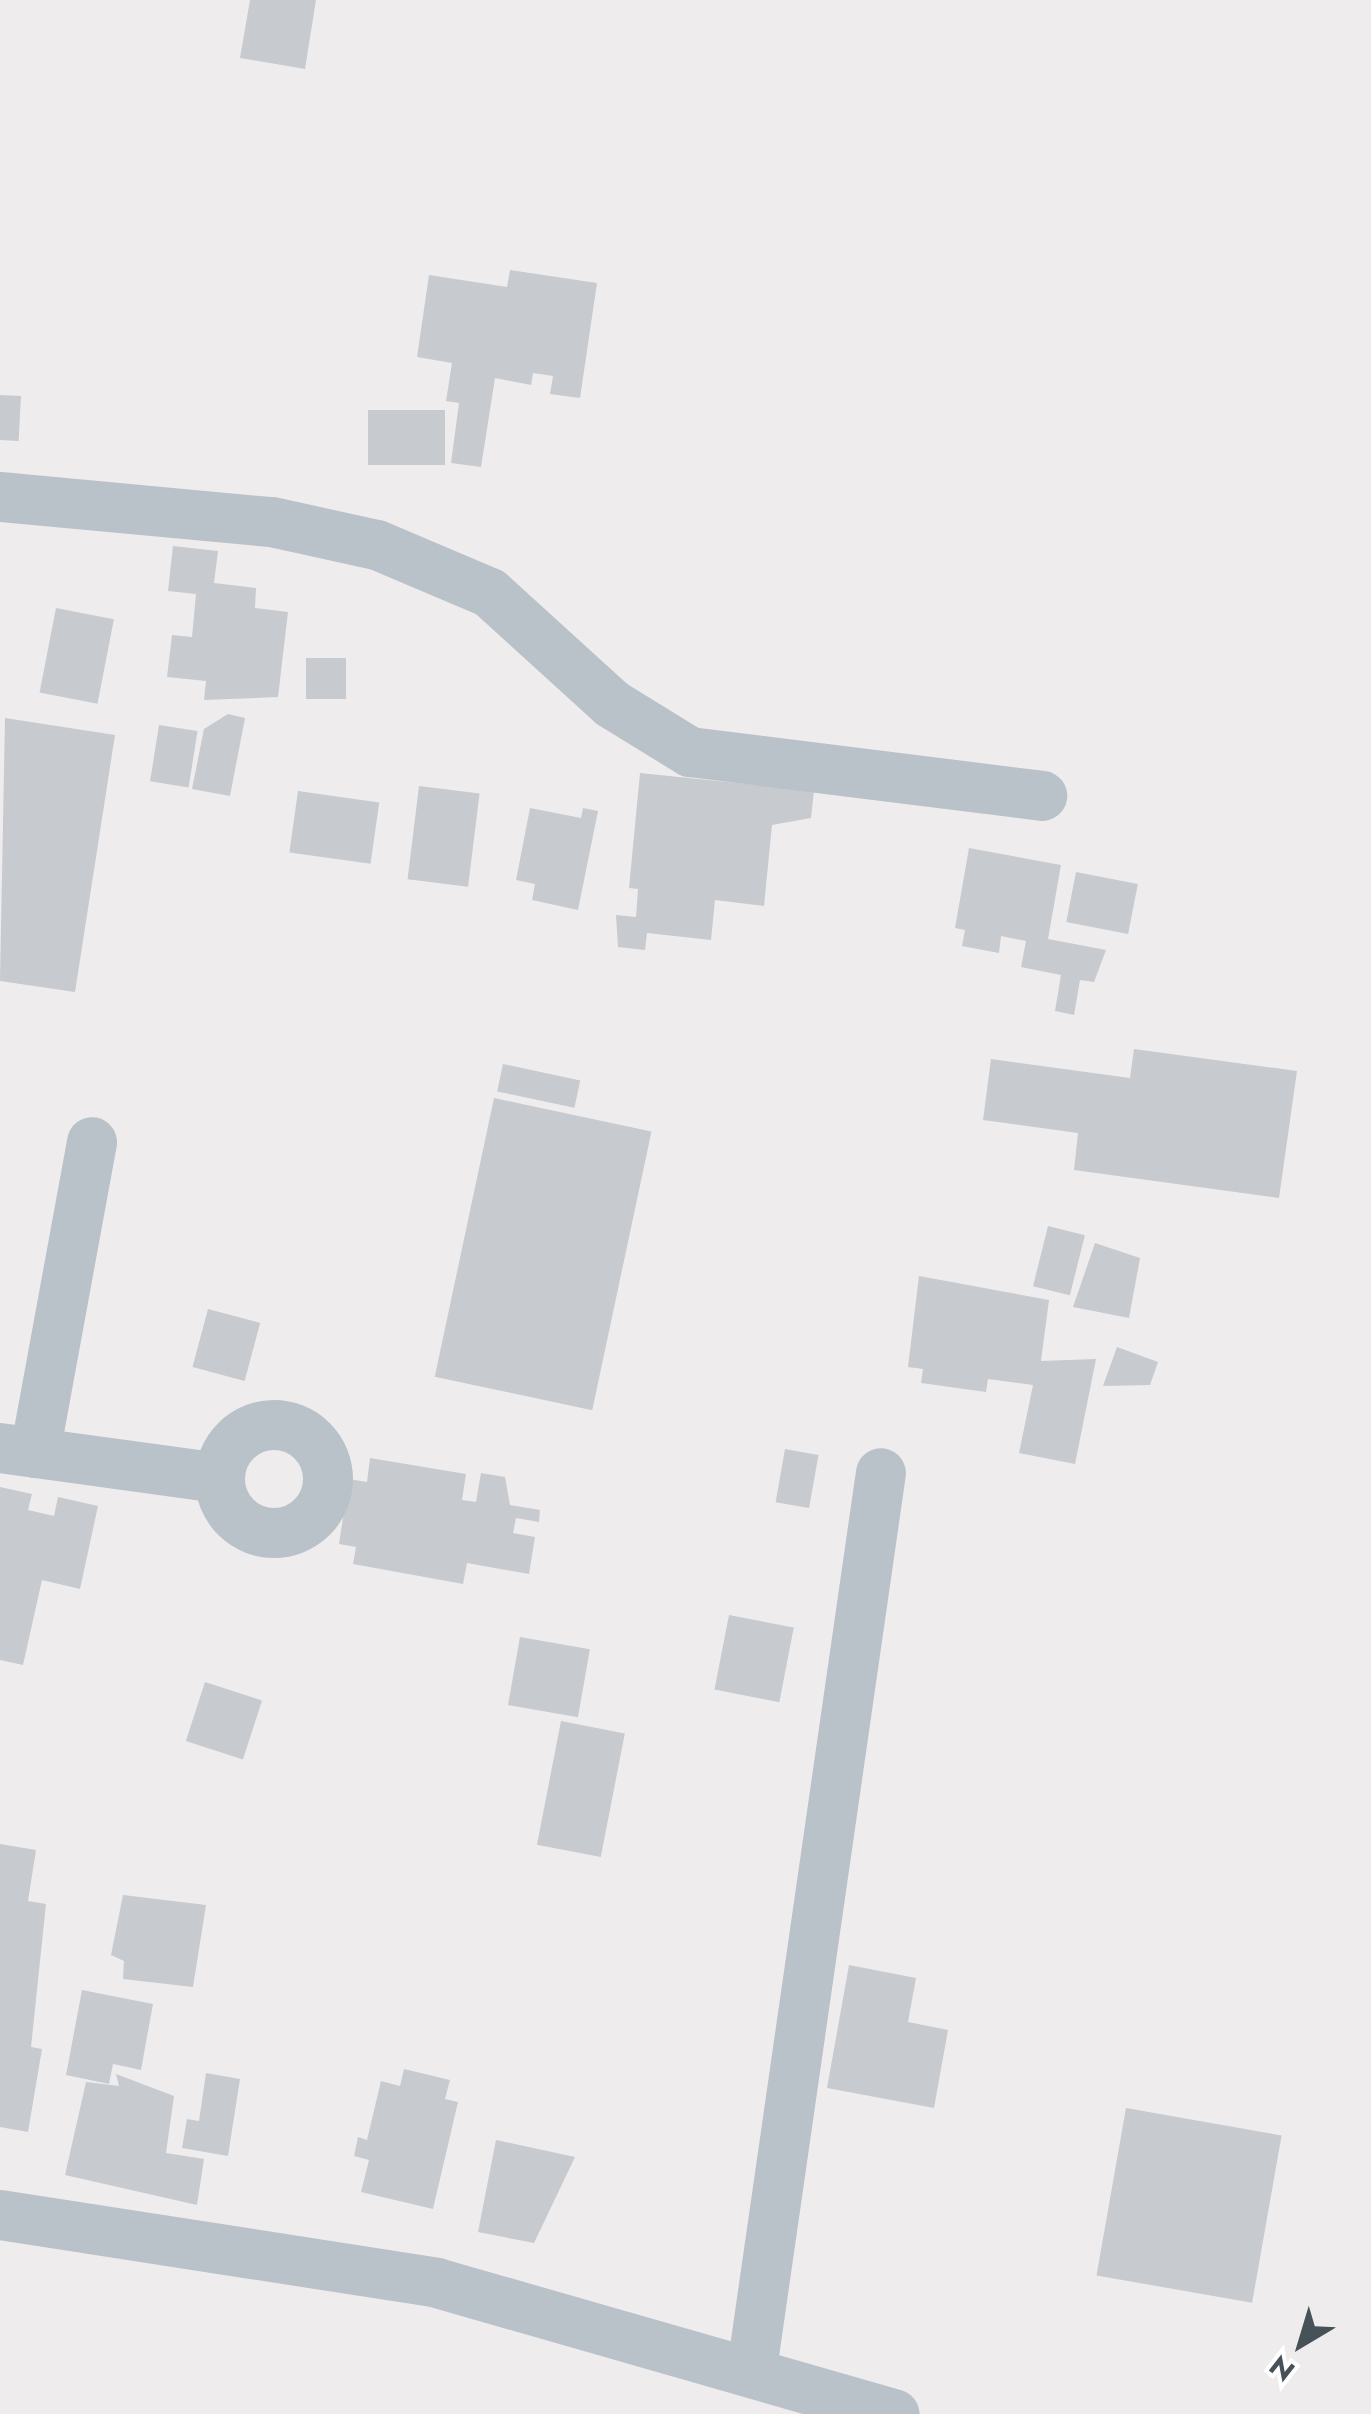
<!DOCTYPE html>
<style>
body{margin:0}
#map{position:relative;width:1371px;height:2414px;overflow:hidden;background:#efeced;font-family:Jost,sans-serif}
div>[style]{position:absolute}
.building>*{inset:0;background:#c7cacf;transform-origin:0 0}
.street>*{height:50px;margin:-25px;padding:0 25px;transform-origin:25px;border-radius:25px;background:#b9c2c8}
.street>.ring{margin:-25px;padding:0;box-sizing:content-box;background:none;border:50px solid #b9c2c8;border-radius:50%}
span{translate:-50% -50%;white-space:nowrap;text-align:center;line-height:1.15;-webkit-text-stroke:8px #fff;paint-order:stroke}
.north{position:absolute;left:1251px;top:2294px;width:100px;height:100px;-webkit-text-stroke:8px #fff;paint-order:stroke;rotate:218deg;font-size:28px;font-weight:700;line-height:40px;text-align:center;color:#465158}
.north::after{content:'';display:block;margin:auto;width:35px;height:45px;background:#465158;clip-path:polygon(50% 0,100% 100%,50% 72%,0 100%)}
</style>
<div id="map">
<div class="building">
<div style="clip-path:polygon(250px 0,316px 0,305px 69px,240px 58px)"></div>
<div style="clip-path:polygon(510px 270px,597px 283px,580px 398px,550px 394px,553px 376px,533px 373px,531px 385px,495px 378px,481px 467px,451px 463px,459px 403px,446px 401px,452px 363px,417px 357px,429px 275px,507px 287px)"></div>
<div style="left:0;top:395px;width:21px;height:45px;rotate:3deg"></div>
<div style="left:368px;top:410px;width:77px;height:55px"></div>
<div style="clip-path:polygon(173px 546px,218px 551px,214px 583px,256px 588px,255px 608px,288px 612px,278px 697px,204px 700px,206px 681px,167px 677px,172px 635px,192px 637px,196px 594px,168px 591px)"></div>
<div style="left:56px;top:608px;width:59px;height:86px;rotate:11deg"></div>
<div style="left:306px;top:658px;width:40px;height:41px"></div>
<div style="clip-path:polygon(228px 714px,245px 718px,230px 796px,192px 789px,204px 729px)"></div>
<div style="clip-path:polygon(5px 718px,115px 735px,75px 992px,0 981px)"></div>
<div style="left:159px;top:725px;width:39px;height:57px;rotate:9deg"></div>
<div style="clip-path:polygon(640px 773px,814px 791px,811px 818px,772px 825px,764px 906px,715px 900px,711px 940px,647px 933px,645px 950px,618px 947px,616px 915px,636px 917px,638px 889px,629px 888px)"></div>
<div style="left:419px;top:786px;width:61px;height:94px;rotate:7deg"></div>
<div style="left:298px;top:791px;width:82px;height:62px;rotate:8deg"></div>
<div style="clip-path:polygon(530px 808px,581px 818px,583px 808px,598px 811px,578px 910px,532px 900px,535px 884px,516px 880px)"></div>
<div style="clip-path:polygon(969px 848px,1061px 865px,1048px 939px,1106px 950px,1094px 982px,1080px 980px,1074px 1015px,1055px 1011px,1061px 975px,1021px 967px,1026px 941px,1001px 936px,999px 953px,962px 946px,965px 930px,955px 928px)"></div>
<div style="left:1076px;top:872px;width:63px;height:51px;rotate:11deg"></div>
<div style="clip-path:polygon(1134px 1049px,1297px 1071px,1279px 1198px,1074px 1170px,1078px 1133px,983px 1120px,991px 1059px,1130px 1078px)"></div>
<div style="left:503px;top:1064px;width:79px;height:28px;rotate:12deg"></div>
<div style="left:494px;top:1098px;width:161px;height:285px;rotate:12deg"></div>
<div style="left:1048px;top:1226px;width:38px;height:62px;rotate:14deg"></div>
<div style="clip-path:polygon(1095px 1243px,1140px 1258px,1129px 1318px,1073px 1307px)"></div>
<div style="clip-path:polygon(919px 1276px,1049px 1300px,1041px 1361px,1096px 1359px,1075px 1464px,1019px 1453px,1033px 1385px,988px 1379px,986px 1392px,921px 1383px,923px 1369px,908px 1367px)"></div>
<div style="left:208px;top:1309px;width:54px;height:60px;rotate:15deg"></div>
<div style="clip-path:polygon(1117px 1347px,1158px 1362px,1150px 1385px,1103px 1386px)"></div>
<div style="left:785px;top:1449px;width:34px;height:54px;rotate:10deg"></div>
<div style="clip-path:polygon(370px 1458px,466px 1474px,462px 1500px,476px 1502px,481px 1473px,505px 1477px,510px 1505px,540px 1510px,539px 1522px,516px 1518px,513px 1533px,535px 1537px,529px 1574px,467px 1563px,463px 1584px,353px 1564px,356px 1547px,339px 1544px,349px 1479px,367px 1482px)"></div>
<div style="clip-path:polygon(0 1487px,32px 1494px,28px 1510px,54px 1516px,58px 1497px,98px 1506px,80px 1589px,42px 1580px,23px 1665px,0 1660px)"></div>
<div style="left:729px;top:1615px;width:66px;height:76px;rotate:11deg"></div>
<div style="left:520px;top:1637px;width:71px;height:69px;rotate:10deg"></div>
<div style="left:205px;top:1682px;width:60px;height:62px;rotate:18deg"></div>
<div style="left:561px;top:1721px;width:65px;height:126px;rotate:11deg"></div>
<div style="clip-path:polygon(0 1844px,36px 1850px,28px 1901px,46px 1904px,31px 2047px,42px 2049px,28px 2132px,0 2127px)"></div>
<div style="clip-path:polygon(123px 1895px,206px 1905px,193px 1987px,123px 1979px,124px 1961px,111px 1955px)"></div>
<div style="clip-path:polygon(849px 1965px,916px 1978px,908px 2022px,948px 2030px,934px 2108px,827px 2088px)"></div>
<div style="clip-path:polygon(82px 1990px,153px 2004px,141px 2070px,113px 2064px,109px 2084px,66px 2075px)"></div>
<div style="clip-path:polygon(404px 2069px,450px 2080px,445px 2099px,458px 2102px,433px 2209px,361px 2192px,369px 2160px,354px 2156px,358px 2137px,367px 2140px,381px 2081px,400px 2086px)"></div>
<div style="clip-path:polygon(206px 2073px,240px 2079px,228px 2156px,182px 2148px,187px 2119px,199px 2121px)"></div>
<div style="clip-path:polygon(116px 2074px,174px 2096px,166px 2153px,204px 2159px,197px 2205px,65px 2175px,86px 2082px,119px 2086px)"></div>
<div style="left:1126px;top:2108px;width:158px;height:170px;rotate:10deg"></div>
<div style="clip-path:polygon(496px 2140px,575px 2157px,534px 2243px,478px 2232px)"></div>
</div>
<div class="street">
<div style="left:0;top:497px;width:273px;rotate:5.3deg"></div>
<div style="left:272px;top:522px;width:107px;rotate:12.4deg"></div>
<div style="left:377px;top:545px;width:123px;rotate:23deg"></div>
<div style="left:490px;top:593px;width:165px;rotate:42.3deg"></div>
<div style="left:612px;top:704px;width:92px;rotate:31.6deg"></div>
<div style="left:690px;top:752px;width:355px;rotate:7.1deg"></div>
<div class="ring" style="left:220px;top:1425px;width:58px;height:58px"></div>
<div style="left:0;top:1448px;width:222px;rotate:7.8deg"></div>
<div style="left:35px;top:1453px;width:316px;rotate:-79.6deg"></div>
<div style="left:0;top:2215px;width:442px;rotate:8.8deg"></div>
<div style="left:437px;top:2283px;width:476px;rotate:16deg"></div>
<div style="left:752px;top:2369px;width:905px;rotate:-81.81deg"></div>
</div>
<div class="north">N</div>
</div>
